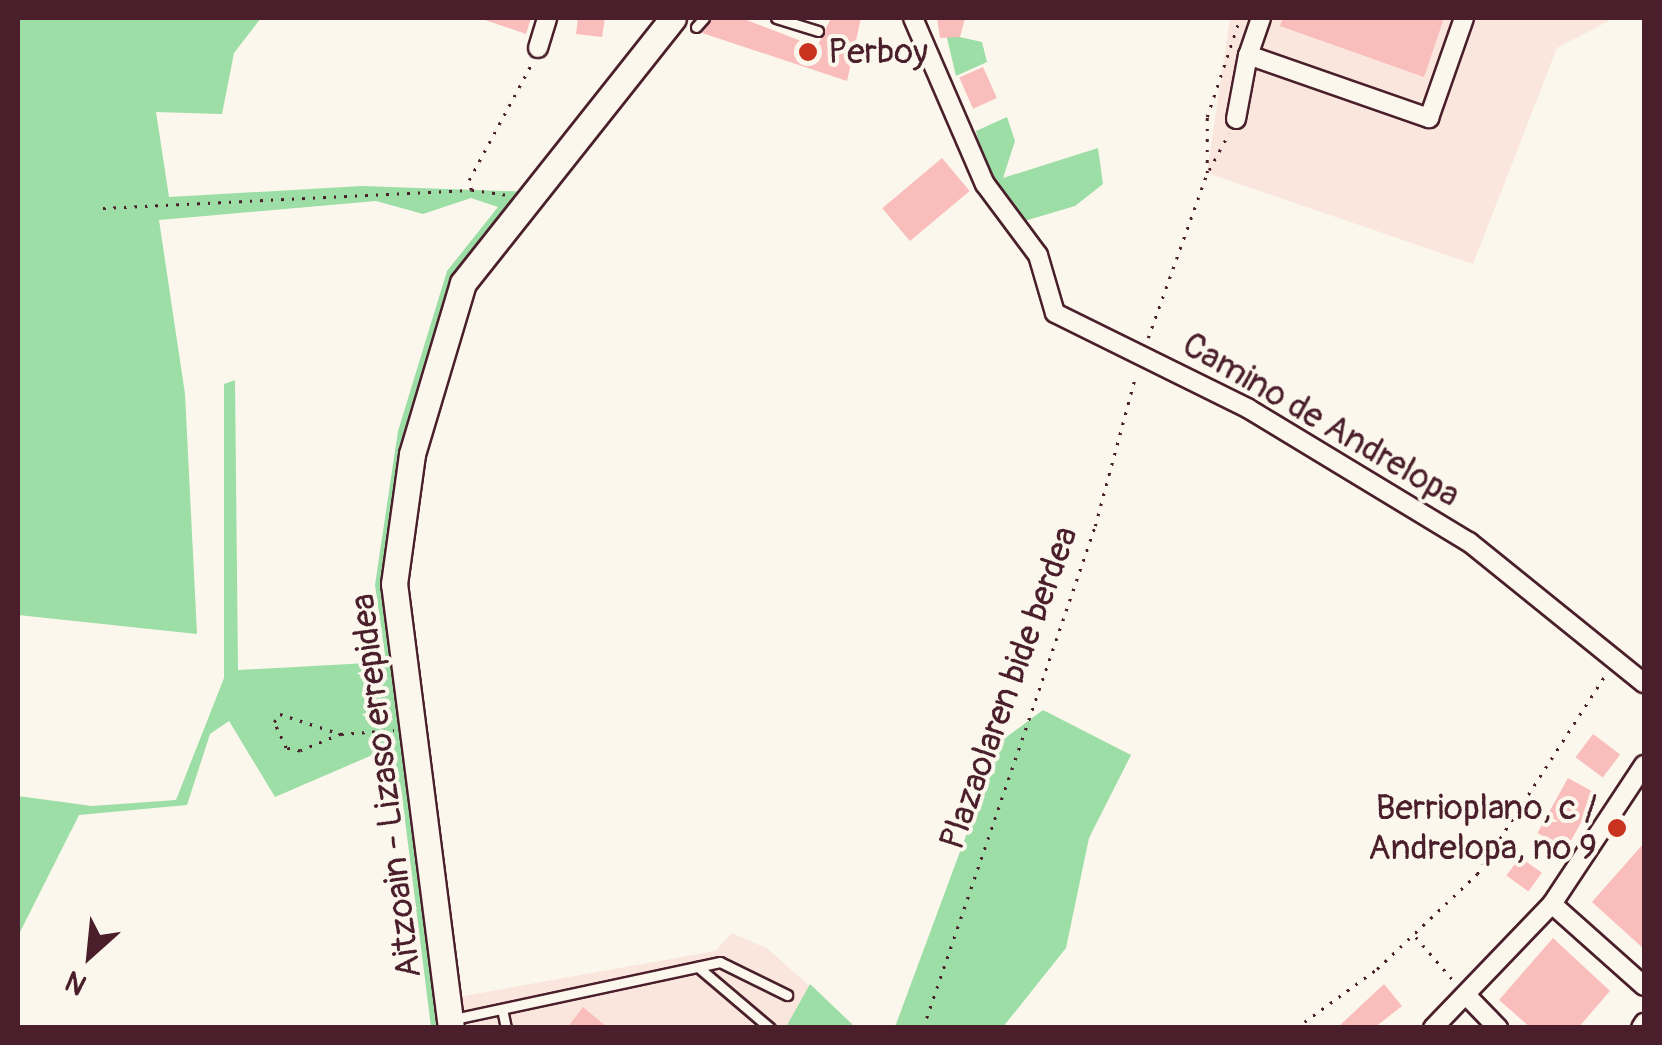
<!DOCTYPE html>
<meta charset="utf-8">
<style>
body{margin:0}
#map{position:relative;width:1662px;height:1045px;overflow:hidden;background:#fbf7ec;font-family:Pangolin,sans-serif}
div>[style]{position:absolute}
.built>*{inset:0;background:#fae6dd}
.green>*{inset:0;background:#9ddda6}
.building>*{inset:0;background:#f9bdbb;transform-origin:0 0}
.path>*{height:2.5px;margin-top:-1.25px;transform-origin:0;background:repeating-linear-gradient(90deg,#4a1f2b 0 2.5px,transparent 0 10.5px)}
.roads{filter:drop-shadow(2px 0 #4a1f2b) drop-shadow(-2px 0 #4a1f2b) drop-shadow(0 2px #4a1f2b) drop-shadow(0 -2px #4a1f2b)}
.lane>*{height:9px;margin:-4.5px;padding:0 4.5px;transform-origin:4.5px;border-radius:4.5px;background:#fbf7ec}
.street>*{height:18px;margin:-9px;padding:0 9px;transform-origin:9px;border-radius:9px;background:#fbf7ec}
.secondary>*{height:25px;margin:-12.5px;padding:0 12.5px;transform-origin:12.5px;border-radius:12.5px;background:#fbf7ec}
.dots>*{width:28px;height:28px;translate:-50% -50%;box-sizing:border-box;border:5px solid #fbf7ec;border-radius:50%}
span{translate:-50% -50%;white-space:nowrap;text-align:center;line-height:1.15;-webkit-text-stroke:8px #fbf7ec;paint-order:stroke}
.poi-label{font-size:35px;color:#4a1f2b}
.left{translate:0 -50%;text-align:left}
.right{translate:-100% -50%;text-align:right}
.street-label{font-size:35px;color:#4a1f2b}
.frame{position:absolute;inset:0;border:20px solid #4a1f2b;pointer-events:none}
.north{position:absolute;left:40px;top:905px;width:100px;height:100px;-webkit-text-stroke:8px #fbf7ec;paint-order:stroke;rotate:207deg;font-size:28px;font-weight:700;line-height:40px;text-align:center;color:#4a1f2b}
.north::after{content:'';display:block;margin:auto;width:35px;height:45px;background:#4a1f2b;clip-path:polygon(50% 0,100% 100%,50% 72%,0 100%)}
</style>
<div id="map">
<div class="built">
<div style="clip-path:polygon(1230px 18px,1614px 18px,1557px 48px,1473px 264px,1207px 173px)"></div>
<div style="clip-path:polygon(732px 933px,768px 949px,855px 1027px,451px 1027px,458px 997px,715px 951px)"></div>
</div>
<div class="green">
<div style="clip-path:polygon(18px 18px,261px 18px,234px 53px,222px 114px,156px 112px,169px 197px,362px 186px,533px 192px,479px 276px,412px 454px,402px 663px,451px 1027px,431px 1027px,401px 788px,384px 750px,275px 797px,229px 721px,210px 734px,187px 805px,79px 815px,18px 936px,18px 796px,92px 806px,176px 800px,224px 678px,224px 384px,235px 380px,238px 670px,386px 662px,375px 585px,398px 431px,447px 271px,498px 207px,471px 198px,423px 214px,376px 201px,159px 220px,185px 394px,197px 634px,18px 615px)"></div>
<div style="clip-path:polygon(946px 34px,982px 42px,987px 62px,956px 76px)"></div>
<div style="clip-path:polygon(1007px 117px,1015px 141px,1003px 178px,1098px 148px,1103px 184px,1075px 206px,1014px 224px,992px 196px,976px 131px)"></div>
<div style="clip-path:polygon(1043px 710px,1131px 755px,1089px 838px,1066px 948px,1003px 1027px,895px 1027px,1001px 741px)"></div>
<div style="clip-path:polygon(810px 984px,855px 1027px,786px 1027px)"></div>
</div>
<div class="building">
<div style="clip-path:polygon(479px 18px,531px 18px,526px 34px)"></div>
<div style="clip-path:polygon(578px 18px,605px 18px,602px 37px,576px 34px)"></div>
<div style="clip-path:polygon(712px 18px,741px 18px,817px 47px,831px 18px,861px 18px,847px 81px,702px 33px)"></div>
<div style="clip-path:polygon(937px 18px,965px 18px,960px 37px,940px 38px)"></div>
<div style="clip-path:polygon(1283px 18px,1444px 18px,1424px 77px,1280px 26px)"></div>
<div style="left:983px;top:67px;width:34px;height:26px;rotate:66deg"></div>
<div style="left:942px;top:158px;width:43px;height:78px;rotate:50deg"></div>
<div style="left:1593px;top:734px;width:34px;height:29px;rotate:37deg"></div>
<div style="left:1568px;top:778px;width:33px;height:63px;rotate:29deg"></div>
<div style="clip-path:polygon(1644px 843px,1644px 949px,1592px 902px)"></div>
<div style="left:1520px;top:857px;width:27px;height:23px;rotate:36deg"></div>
<div style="clip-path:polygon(1553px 938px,1610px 991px,1578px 1028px,1531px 1028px,1499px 1000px)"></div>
<div style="clip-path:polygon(1384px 984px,1402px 1006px,1374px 1028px,1337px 1028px)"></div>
<div style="clip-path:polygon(583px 1007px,608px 1028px,567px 1028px)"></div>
</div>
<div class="path">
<div style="left:1209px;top:170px;width:42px;rotate:-61.6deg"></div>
<div style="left:505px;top:195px;width:34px;rotate:-172deg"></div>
<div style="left:471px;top:190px;width:10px;rotate:-101deg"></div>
<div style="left:469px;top:180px;width:133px;rotate:-61.7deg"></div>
<div style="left:103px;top:208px;width:368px;rotate:-2.8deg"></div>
<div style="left:1148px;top:338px;width:175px;rotate:-70.3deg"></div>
<div style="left:1207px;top:173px;width:56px;rotate:-90deg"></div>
<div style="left:1207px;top:117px;width:104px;rotate:-71.6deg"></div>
<div style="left:341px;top:734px;width:44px;rotate:157.5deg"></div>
<div style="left:300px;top:751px;width:14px;rotate:-168deg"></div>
<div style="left:286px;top:748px;width:29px;rotate:-115deg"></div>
<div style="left:274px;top:722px;width:10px;rotate:-53deg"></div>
<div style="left:280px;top:714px;width:64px;rotate:18.2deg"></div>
<div style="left:341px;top:734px;width:53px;rotate:-4.3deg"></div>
<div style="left:1416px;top:937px;width:57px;rotate:49.3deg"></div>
<div style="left:923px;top:1028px;width:531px;rotate:-71.09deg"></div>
<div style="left:1095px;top:526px;width:157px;rotate:-74.9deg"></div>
<div style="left:1296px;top:1028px;width:100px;rotate:-36.1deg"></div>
<div style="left:1377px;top:969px;width:138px;rotate:-43.5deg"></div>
<div style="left:1477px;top:874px;width:240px;rotate:-57.2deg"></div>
</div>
<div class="roads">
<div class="lane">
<div style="left:776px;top:18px;width:44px;rotate:17.2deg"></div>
<div style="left:696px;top:27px;width:12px;rotate:-48deg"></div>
<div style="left:698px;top:967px;width:94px;rotate:40.3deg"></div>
<div style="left:502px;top:1009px;width:19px;rotate:78deg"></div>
<div style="left:454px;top:1019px;width:272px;rotate:-12.1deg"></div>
<div style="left:720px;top:962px;width:75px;rotate:26.2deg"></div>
</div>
<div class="street">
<div style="left:913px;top:18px;width:181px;rotate:66.6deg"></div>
<div style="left:985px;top:184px;width:89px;rotate:53.3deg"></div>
<div style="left:1038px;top:255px;width:60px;rotate:73.7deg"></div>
<div style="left:1055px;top:313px;width:216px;rotate:26.3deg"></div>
<div style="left:1249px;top:409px;width:257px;rotate:31.2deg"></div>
<div style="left:1469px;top:542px;width:225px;rotate:38.9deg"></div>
<div style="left:1261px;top:18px;width:39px;rotate:109deg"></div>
<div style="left:1248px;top:55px;width:192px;rotate:19.2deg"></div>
<div style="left:1429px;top:118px;width:106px;rotate:-70.7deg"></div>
<div style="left:538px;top:48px;width:31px;rotate:-73deg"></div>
<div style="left:1236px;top:119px;width:65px;rotate:-79.4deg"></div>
<div style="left:1552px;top:904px;width:123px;rotate:41.7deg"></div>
<div style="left:1467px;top:996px;width:45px;rotate:45.9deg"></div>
<div style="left:1433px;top:1028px;width:172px;rotate:-46.2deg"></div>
<div style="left:1552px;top:904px;width:167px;rotate:-56.5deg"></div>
<div style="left:1641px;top:1028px;width:6px;rotate:-59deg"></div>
</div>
<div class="secondary">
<div style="left:451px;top:1028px;width:448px;rotate:-97.3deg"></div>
<div style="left:394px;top:584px;width:131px;rotate:-82.1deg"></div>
<div style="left:412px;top:454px;width:178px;rotate:-73.4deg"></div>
<div style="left:463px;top:283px;width:338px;rotate:-51.6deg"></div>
</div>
</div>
<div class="dots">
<div style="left:808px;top:52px;background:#c8321e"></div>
<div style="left:1617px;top:828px;background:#c8321e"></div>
</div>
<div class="poi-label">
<span class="left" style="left:828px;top:52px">Perboy</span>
<span class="right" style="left:1597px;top:828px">Berrioplano, c /<br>Andrelopa, nº 9</span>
</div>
<div class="street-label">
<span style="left:1321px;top:420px;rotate:30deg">Camino de Andrelopa</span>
<span style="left:1009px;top:688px;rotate:-70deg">Plazaolaren bide berdea</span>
<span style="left:386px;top:786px;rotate:-97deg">Aitzoain - Lizaso errepidea</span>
</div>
<div class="frame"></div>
<div class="north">N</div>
</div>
